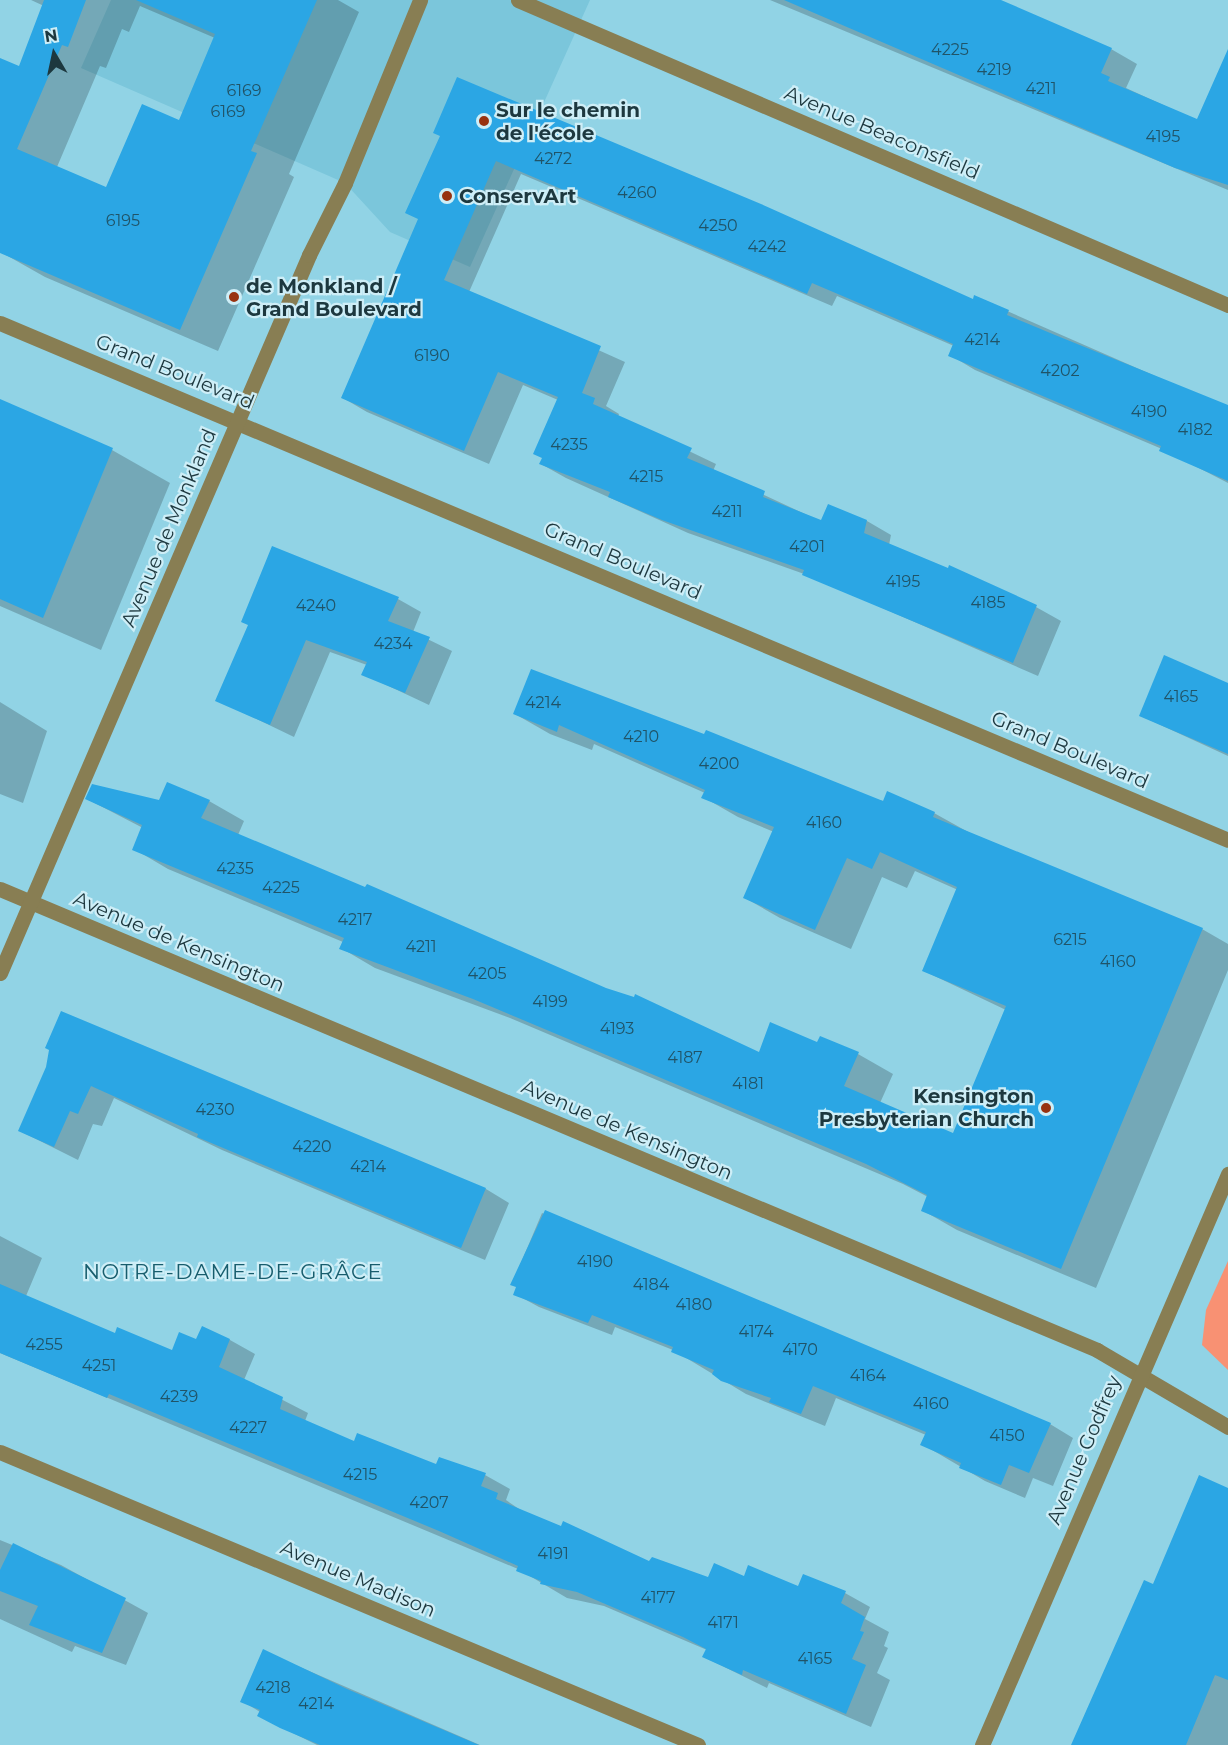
<!DOCTYPE html>
<meta charset="utf-8">
<style>
body{margin:0}
#map{position:relative;width:1228px;height:1745px;overflow:hidden;background:#91d3e5;font-family:Montserrat,sans-serif}
div>[style]{position:absolute}
.built>*{inset:0;background:#7bc6db}
.green>*{inset:0;background:#f89173}
.shadow>*{inset:0;background:#0003}
.building>*{inset:0;background:#2ba6e4}
.minor>*{height:15px;margin:-7.5px;padding:0 7.5px;transform-origin:7.5px;border-radius:7.5px;background:#887e53}
.dots>*{width:16px;height:16px;translate:-50% -50%;box-sizing:border-box;border:3px solid #ceeef7;border-radius:50%}
span{translate:-50% -50%;white-space:nowrap;text-align:center;line-height:1.15;-webkit-text-stroke:4.5px #ceeef7;paint-order:stroke}
.number-label{font-size:16px;color:#205468}
.number-label span{-webkit-text-stroke-width:0}
.poi-label{font-size:20px;color:#1d383f;font-weight:700}
.left{translate:0 -50%;text-align:left}
.right{translate:-100% -50%;text-align:right}
.street-label{font-size:20px;color:#1d383f}
.neighbourhood-label{font-size:21px;color:#175d6d;letter-spacing:1.5px}
.north{position:absolute;left:24px;top:24px;width:60px;height:60px;-webkit-text-stroke:4px #ceeef7;paint-order:stroke;rotate:351deg;font-size:16px;font-weight:700;line-height:24px;text-align:center;color:#1d383f}
.north::after{content:'';display:block;margin:auto;width:21px;height:27px;background:#1d383f;clip-path:polygon(50% 0,100% 100%,50% 72%,0 100%)}
</style>
<div id="map">
<div class="built">
<div style="clip-path:polygon(111px 0,590px 0,470px 267px,390px 232px,345px 183px,81px 68px)"></div>
</div>
<div class="green">
<div style="clip-path:polygon(1228px 1261px,1228px 1370px,1202px 1345px,1206px 1310px)"></div>
</div>
<div class="shadow">
<div style="clip-path:polygon(evenodd,31px 0,338px 0,359px 12px,289px 174px,294px 177px,218px 351px,45px 277px,6px 255px,0 238px,0 60px,20px 68px,44px 6px,31px 0,140px 6px,215px 38px,179px 122px,107px 189px,57px 167px,100px 66px,106px 68px,122px 29px,129px 32px,140px 6px)"></div>
<div style="clip-path:polygon(770px 0,971px 0,1111px 49px,1137px 64px,1126px 88px,1198px 121px,1228px 82px,1228px 190px)"></div>
<div style="clip-path:polygon(441px 136px,973px 301px,975px 297px,1228px 408px,1228px 483px,1162px 449px,975px 370px,950px 355px,954px 346px,926px 334px,837px 296px,832px 306px,521px 174px,469px 292px,625px 362px,606px 406px,619px 414px,618px 417px,716px 464px,713px 471px,822px 522px,867px 521px,891px 535px,889px 545px,1036px 607px,1061px 621px,1038px 676px,807px 575px,688px 533px,566px 478px,541px 464px,558px 400px,523px 385px,489px 464px,367px 412px,343px 398px,419px 220px)"></div>
<div style="clip-path:polygon(0 401px,112px 450px,170px 483px,101px 650px,0 606px)"></div>
<div style="clip-path:polygon(398px 599px,421px 612px,413px 632px,452px 651px,429px 705px,363px 674px,367px 665px,330px 652px,294px 737px,217px 700px,250px 625px)"></div>
<div style="clip-path:polygon(1228px 684px,1228px 756px,1141px 716px)"></div>
<div style="clip-path:polygon(0 702px,47px 731px,23px 803px,0 794px)"></div>
<div style="clip-path:polygon(515px 714px,934px 813px,970px 833px,1202px 929px,1228px 944px,1228px 970px,1096px 1288px,957px 1230px,922px 1210px,928px 1197px,903px 1184px,510px 1018px,375px 968px,341px 948px,343px 942px,168px 869px,134px 849px,143px 828px,87px 799px,209px 801px,244px 821px,238px 835px,760px 1054px,818px 1044px,858px 1054px,893px 1074px,880px 1103px,954px 1135px,1006px 1010px,924px 971px,958px 890px,915px 871px,907px 888px,882px 877px,851px 949px,780px 918px,745px 898px,774px 832px,738px 817px,703px 797px,705px 793px,594px 744px,592px 750px,550px 734px)"></div>
<div style="clip-path:polygon(47px 1067px,486px 1189px,509px 1203px,485px 1260px,222px 1150px,114px 1098px,102px 1126px,93px 1124px,78px 1160px,20px 1131px)"></div>
<div style="clip-path:polygon(542px 1213px,1050px 1424px,1073px 1438px,1053px 1486px,1033px 1478px,1025px 1498px,985px 1481px,922px 1444px,926px 1435px,836px 1398px,825px 1426px,746px 1394px,673px 1350px,615px 1327px,612px 1335px,539px 1307px,515px 1294px,518px 1287px,512px 1284px)"></div>
<div style="clip-path:polygon(0 1236px,42px 1258px,26px 1296px,115px 1335px,173px 1352px,197px 1341px,203px 1328px,230px 1340px,255px 1354px,244px 1380px,308px 1413px,305px 1421px,355px 1443px,437px 1466px,485px 1475px,510px 1489px,506px 1500px,522px 1511px,650px 1562px,709px 1579px,744px 1578px,845px 1593px,870px 1607px,865px 1619px,889px 1632px,884px 1646px,888px 1648px,877px 1673px,890px 1680px,871px 1727px,769px 1683px,767px 1688px,704px 1657px,707px 1650px,604px 1606px,567px 1598px,518px 1569px,0 1353px)"></div>
<div style="clip-path:polygon(1228px 1489px,1228px 1745px,1073px 1745px,1154px 1586px)"></div>
<div style="clip-path:polygon(0 1540px,61px 1565px,148px 1613px,126px 1665px,75px 1646px,72px 1652px,0 1619px)"></div>
<div style="clip-path:polygon(263px 1651px,480px 1745px,317px 1745px,259px 1716px,260px 1712px,242px 1701px)"></div>
</div>
<div class="building">
<div style="clip-path:polygon(44px 0,86px 0,68px 47px,62px 45px,17px 149px,106px 187px,142px 104px,179px 120px,215px 34px,136px 0,317px 0,251px 151px,257px 153px,180px 330px,0 253px,0 58px,19px 66px)"></div>
<div style="clip-path:polygon(784px 0,1001px 0,1112px 48px,1101px 73px,1110px 77px,1108px 81px,1197px 119px,1228px 49px,1228px 185px,1175px 168px)"></div>
<div style="clip-path:polygon(457px 77px,761px 204px,973px 299px,974px 295px,1009px 310px,1007px 315px,1055px 335px,1228px 405px,1228px 481px,1159px 451px,1161px 446px,948px 356px,953px 344px,899px 320px,812px 283px,807px 294px,496px 161px,444px 280px,601px 346px,582px 393px,595px 398px,593px 404px,692px 448px,687px 458px,765px 491px,763px 497px,821px 520px,828px 504px,867px 520px,864px 533px,948px 568px,949px 565px,1037px 605px,1013px 663px,802px 575px,804px 570px,662px 520px,608px 497px,610px 492px,539px 464px,542px 458px,533px 454px,558px 397px,498px 372px,464px 451px,341px 398px,418px 219px,405px 213px,440px 136px,433px 133px)"></div>
<div style="clip-path:polygon(0 399px,113px 448px,43px 618px,0 599px)"></div>
<div style="clip-path:polygon(272px 546px,399px 597px,388px 621px,430px 637px,405px 693px,361px 675px,367px 662px,306px 640px,270px 725px,215px 701px,248px 625px,241px 622px)"></div>
<div style="clip-path:polygon(1164px 655px,1228px 683px,1228px 754px,1139px 716px)"></div>
<div style="clip-path:polygon(531px 669px,704px 734px,706px 730px,883px 801px,887px 791px,935px 812px,933px 817px,1203px 928px,1061px 1269px,921px 1211px,927px 1195px,866px 1164px,473px 999px,339px 949px,344px 938px,132px 850px,142px 825px,85px 799px,92px 784px,159px 800px,167px 782px,210px 800px,201px 818px,365px 887px,367px 884px,606px 988px,634px 997px,635px 994px,759px 1052px,770px 1022px,817px 1042px,820px 1036px,859px 1052px,844px 1086px,953px 1133px,1006px 1006px,922px 971px,957px 887px,880px 852px,872px 869px,847px 858px,815px 930px,743px 898px,774px 827px,701px 798px,705px 790px,559px 725px,557px 732px,513px 714px)"></div>
<div style="clip-path:polygon(61px 1011px,486px 1188px,461px 1248px,197px 1137px,198px 1134px,91px 1086px,78px 1114px,70px 1111px,54px 1147px,18px 1131px,46px 1067px,49px 1050px,45px 1048px)"></div>
<div style="clip-path:polygon(545px 1210px,1051px 1423px,1029px 1473px,1009px 1465px,1001px 1485px,959px 1468px,961px 1463px,920px 1445px,926px 1432px,813px 1386px,801px 1414px,769px 1402px,771px 1398px,721px 1381px,712px 1374px,714px 1370px,671px 1352px,673px 1347px,592px 1315px,588px 1323px,513px 1295px,516px 1287px,510px 1285px)"></div>
<div style="clip-path:polygon(0 1284px,115px 1333px,117px 1327px,172px 1350px,179px 1332px,196px 1339px,202px 1326px,230px 1339px,219px 1367px,283px 1397px,280px 1409px,354px 1441px,357px 1433px,436px 1464px,439px 1457px,486px 1473px,481px 1486px,498px 1493px,496px 1499px,561px 1526px,563px 1521px,649px 1561px,652px 1557px,708px 1577px,714px 1563px,744px 1576px,748px 1565px,798px 1586px,803px 1574px,846px 1591px,841px 1603px,865px 1617px,860px 1631px,864px 1632px,852px 1659px,866px 1665px,846px 1714px,743px 1670px,742px 1675px,702px 1657px,706px 1649px,683px 1637px,577px 1592px,540px 1584px,541px 1581px,516px 1571px,518px 1566px,439px 1531px,109px 1394px,107px 1398px,0 1353px)"></div>
<div style="clip-path:polygon(1199px 1475px,1228px 1488px,1228px 1680px,1215px 1675px,1186px 1745px,1071px 1745px,1144px 1580px,1153px 1584px)"></div>
<div style="clip-path:polygon(13px 1543px,126px 1598px,102px 1653px,29px 1625px,38px 1606px,0 1591px,0 1570px)"></div>
<div style="clip-path:polygon(263px 1649px,347px 1689px,479px 1745px,320px 1745px,280px 1728px,257px 1716px,260px 1710px,240px 1702px)"></div>
</div>
<div class="minor">
<div style="left:518px;top:0;width:773px;rotate:23.25deg"></div>
<div style="left:0;top:323px;width:1332px;rotate:22.83deg"></div>
<div style="left:0;top:889px;width:1190px;rotate:22.79deg"></div>
<div style="left:1097px;top:1350px;width:152px;rotate:30.4deg"></div>
<div style="left:0;top:973px;width:782px;rotate:-66.71deg"></div>
<div style="left:309px;top:255px;width:80px;rotate:-63.4deg"></div>
<div style="left:345px;top:183px;width:198px;rotate:-67.7deg"></div>
<div style="left:0;top:1452px;width:757px;rotate:22.77deg"></div>
<div style="left:982px;top:1745px;width:622px;rotate:-66.69deg"></div>
</div>
<div class="dots">
<div style="left:484px;top:121px;background:#983210"></div>
<div style="left:447px;top:196px;background:#983210"></div>
<div style="left:234px;top:297px;background:#983210"></div>
<div style="left:1046px;top:1108px;background:#983210"></div>
</div>
<div class="number-label">
<span style="left:950px;top:50px">4225</span>
<span style="left:994px;top:70px">4219</span>
<span style="left:1041px;top:89px">4211</span>
<span style="left:244px;top:91px">6169</span>
<span style="left:228px;top:112px">6169</span>
<span style="left:1163px;top:137px">4195</span>
<span style="left:553px;top:159px">4272</span>
<span style="left:637px;top:193px">4260</span>
<span style="left:123px;top:221px">6195</span>
<span style="left:718px;top:226px">4250</span>
<span style="left:767px;top:247px">4242</span>
<span style="left:982px;top:340px">4214</span>
<span style="left:432px;top:356px">6190</span>
<span style="left:1060px;top:371px">4202</span>
<span style="left:1149px;top:412px">4190</span>
<span style="left:1195px;top:430px">4182</span>
<span style="left:569px;top:445px">4235</span>
<span style="left:646px;top:477px">4215</span>
<span style="left:727px;top:512px">4211</span>
<span style="left:807px;top:547px">4201</span>
<span style="left:903px;top:582px">4195</span>
<span style="left:988px;top:603px">4185</span>
<span style="left:316px;top:606px">4240</span>
<span style="left:393px;top:644px">4234</span>
<span style="left:1181px;top:697px">4165</span>
<span style="left:543px;top:703px">4214</span>
<span style="left:641px;top:737px">4210</span>
<span style="left:719px;top:764px">4200</span>
<span style="left:824px;top:823px">4160</span>
<span style="left:235px;top:869px">4235</span>
<span style="left:281px;top:888px">4225</span>
<span style="left:355px;top:920px">4217</span>
<span style="left:1070px;top:940px">6215</span>
<span style="left:421px;top:947px">4211</span>
<span style="left:1118px;top:962px">4160</span>
<span style="left:487px;top:974px">4205</span>
<span style="left:550px;top:1002px">4199</span>
<span style="left:617px;top:1029px">4193</span>
<span style="left:685px;top:1058px">4187</span>
<span style="left:748px;top:1084px">4181</span>
<span style="left:215px;top:1110px">4230</span>
<span style="left:312px;top:1147px">4220</span>
<span style="left:368px;top:1167px">4214</span>
<span style="left:595px;top:1262px">4190</span>
<span style="left:651px;top:1285px">4184</span>
<span style="left:694px;top:1305px">4180</span>
<span style="left:756px;top:1332px">4174</span>
<span style="left:44px;top:1345px">4255</span>
<span style="left:800px;top:1350px">4170</span>
<span style="left:99px;top:1366px">4251</span>
<span style="left:868px;top:1376px">4164</span>
<span style="left:179px;top:1397px">4239</span>
<span style="left:931px;top:1404px">4160</span>
<span style="left:248px;top:1428px">4227</span>
<span style="left:1007px;top:1436px">4150</span>
<span style="left:360px;top:1475px">4215</span>
<span style="left:429px;top:1503px">4207</span>
<span style="left:553px;top:1554px">4191</span>
<span style="left:658px;top:1598px">4177</span>
<span style="left:723px;top:1623px">4171</span>
<span style="left:815px;top:1659px">4165</span>
<span style="left:273px;top:1688px">4218</span>
<span style="left:316px;top:1704px">4214</span>
</div>
<div class="poi-label">
<span class="left" style="left:496px;top:122px">Sur le chemin<br>de l'école</span>
<span class="left" style="left:459px;top:196px">ConservArt</span>
<span class="left" style="left:246px;top:298px">de Monkland /<br>Grand Boulevard</span>
<span class="right" style="left:1034px;top:1108px">Kensington<br>Presbyterian Church</span>
</div>
<div class="street-label">
<span style="left:882px;top:133px;rotate:23deg">Avenue Beaconsfield</span>
<span style="left:175px;top:372px;rotate:22deg">Grand Boulevard</span>
<span style="left:169px;top:528px;rotate:-67deg">Avenue de Monkland</span>
<span style="left:623px;top:561px;rotate:23deg">Grand Boulevard</span>
<span style="left:1070px;top:750px;rotate:23deg">Grand Boulevard</span>
<span style="left:179px;top:942px;rotate:23deg">Avenue de Kensington</span>
<span style="left:627px;top:1130px;rotate:23deg">Avenue de Kensington</span>
<span style="left:1084px;top:1450px;rotate:-67deg">Avenue Godfrey</span>
<span style="left:358px;top:1579px;rotate:23deg">Avenue Madison</span>
</div>
<div class="neighbourhood-label">
<span style="left:233px;top:1272px">NOTRE-DAME-DE-GRÂCE</span>
</div>
<div class="north">N</div>
</div>
